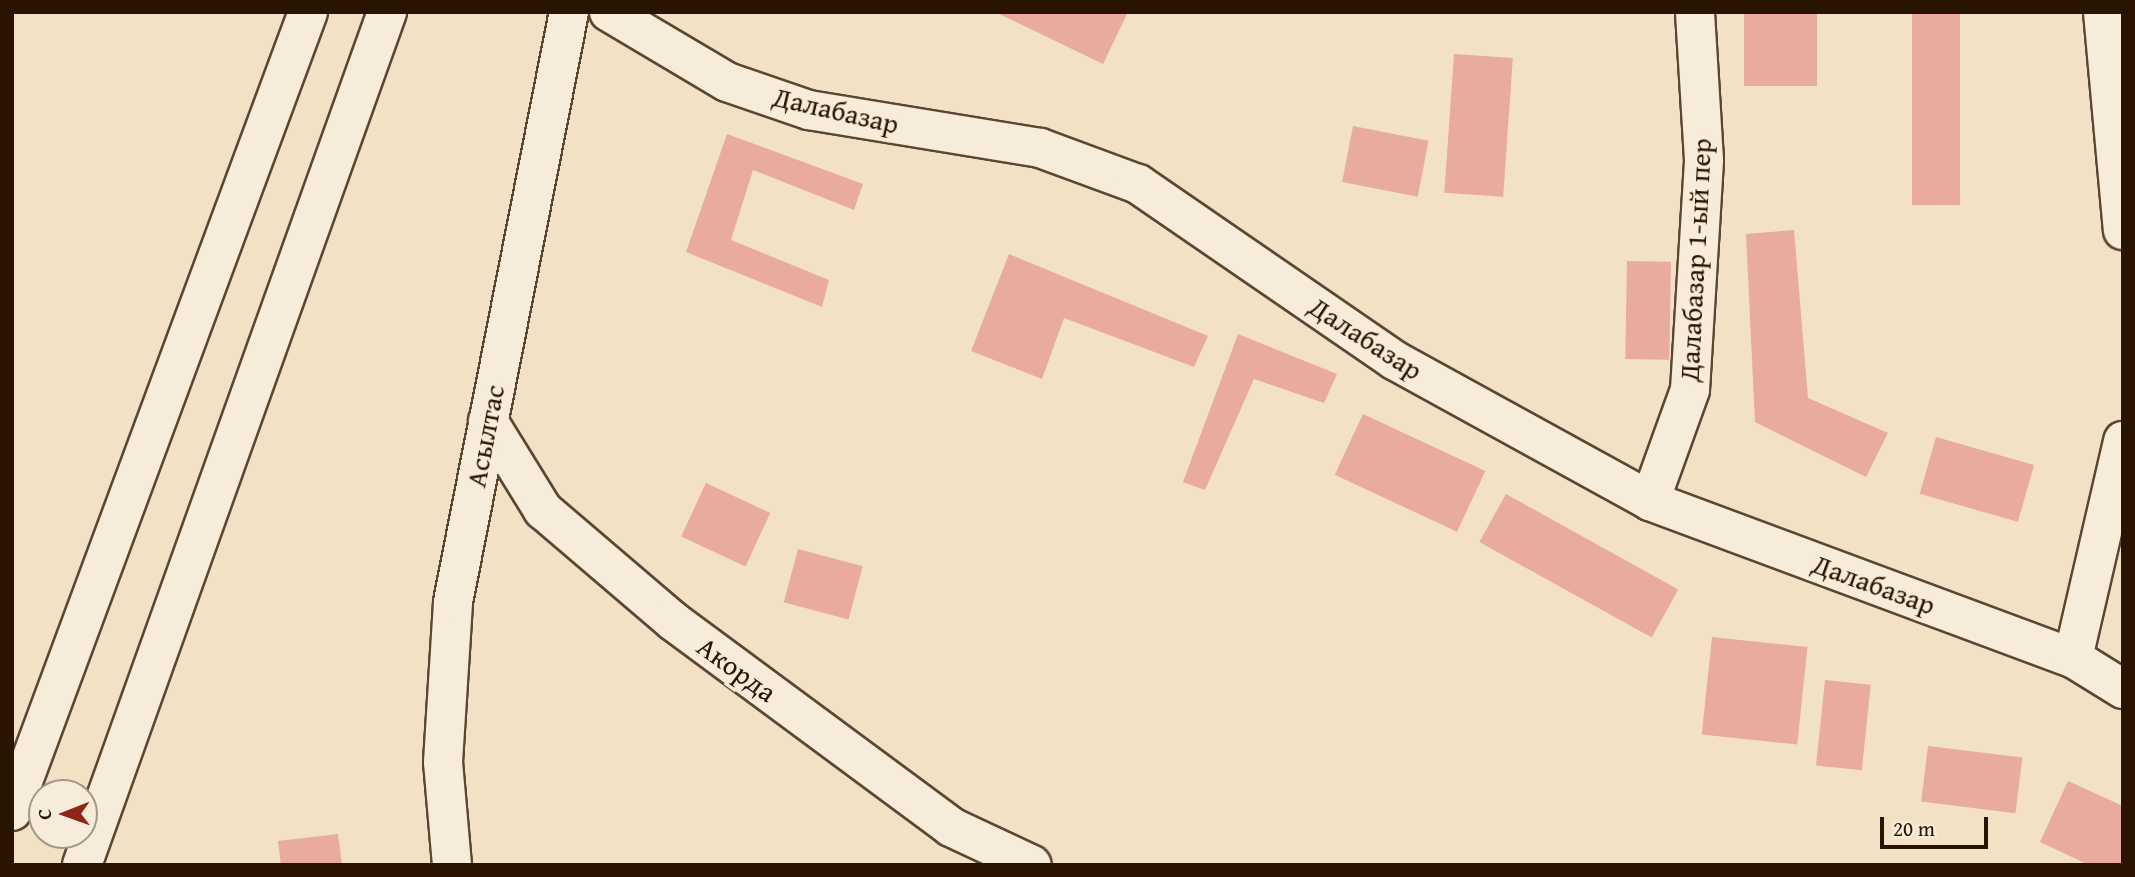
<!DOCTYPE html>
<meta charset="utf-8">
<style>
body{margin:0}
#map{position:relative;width:2135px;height:877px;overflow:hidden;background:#f3e1c5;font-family:"Gentium Book Plus",serif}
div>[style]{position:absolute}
.building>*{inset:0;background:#e9ab9e;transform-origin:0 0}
.roads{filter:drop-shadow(2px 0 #5b4731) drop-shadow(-2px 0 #5b4731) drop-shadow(0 2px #5b4731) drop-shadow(0 -2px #5b4731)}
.street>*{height:38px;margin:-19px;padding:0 19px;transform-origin:19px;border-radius:19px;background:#f7ecd9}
.secondary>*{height:38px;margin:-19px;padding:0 19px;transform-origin:19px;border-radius:19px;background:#f7ecd9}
span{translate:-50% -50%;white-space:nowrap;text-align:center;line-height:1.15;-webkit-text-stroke:7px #f7ecd9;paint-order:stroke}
.street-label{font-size:28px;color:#281400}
.frame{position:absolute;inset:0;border:14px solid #281400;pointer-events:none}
.north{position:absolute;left:28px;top:779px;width:70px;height:70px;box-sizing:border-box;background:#f7ecd9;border:2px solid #a49682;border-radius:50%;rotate:269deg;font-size:19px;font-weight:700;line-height:28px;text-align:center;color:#281400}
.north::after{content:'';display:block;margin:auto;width:24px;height:32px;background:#8f2418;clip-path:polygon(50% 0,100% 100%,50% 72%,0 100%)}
.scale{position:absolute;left:1880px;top:817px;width:108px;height:32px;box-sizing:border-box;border:4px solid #281400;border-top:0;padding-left:9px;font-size:21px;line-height:24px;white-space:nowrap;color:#281400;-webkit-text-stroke:5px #f7ecd9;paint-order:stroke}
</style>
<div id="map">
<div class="building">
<div style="clip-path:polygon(995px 12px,1128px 12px,1103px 64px)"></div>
<div style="left:1744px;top:12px;width:73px;height:74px"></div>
<div style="left:1912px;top:12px;width:48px;height:193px"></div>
<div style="left:1454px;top:54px;width:59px;height:139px;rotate:4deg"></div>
<div style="left:1353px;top:126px;width:77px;height:57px;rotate:11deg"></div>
<div style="clip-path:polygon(727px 134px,863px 184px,854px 210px,753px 170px,731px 240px,829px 280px,822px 307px,686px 252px)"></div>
<div style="clip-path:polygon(1794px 230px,1808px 398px,1888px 433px,1866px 477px,1755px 422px,1746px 234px)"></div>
<div style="clip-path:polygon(1009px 254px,1208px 336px,1194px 367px,1064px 318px,1042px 379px,971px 351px)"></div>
<div style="left:1627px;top:261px;width:44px;height:98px;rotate:1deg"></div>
<div style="clip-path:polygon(1238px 334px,1337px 374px,1324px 403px,1254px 379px,1205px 490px,1183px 482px)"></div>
<div style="left:1363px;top:414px;width:135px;height:67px;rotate:25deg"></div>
<div style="left:1936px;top:437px;width:102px;height:59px;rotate:16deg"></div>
<div style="left:706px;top:483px;width:71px;height:59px;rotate:25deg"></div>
<div style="left:1506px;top:494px;width:197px;height:55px;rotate:29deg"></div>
<div style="left:798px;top:549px;width:67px;height:55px;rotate:15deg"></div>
<div style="left:1712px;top:637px;width:96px;height:98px;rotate:6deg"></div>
<div style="left:1825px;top:680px;width:46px;height:86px;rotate:6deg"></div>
<div style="left:1928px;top:746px;width:95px;height:56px;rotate:7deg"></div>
<div style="clip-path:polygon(2068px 781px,2123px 806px,2123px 865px,2089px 865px,2040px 842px)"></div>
<div style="clip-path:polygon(338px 834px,342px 865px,281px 865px,278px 841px)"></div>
</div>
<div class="roads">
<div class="street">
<div style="left:609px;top:12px;width:137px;rotate:30.7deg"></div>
<div style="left:727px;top:82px;width:87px;rotate:18.9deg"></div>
<div style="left:809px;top:110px;width:234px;rotate:9.3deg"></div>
<div style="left:1040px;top:148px;width:104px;rotate:20.2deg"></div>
<div style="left:1138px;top:184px;width:311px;rotate:34.5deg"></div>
<div style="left:1394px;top:360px;width:292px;rotate:28.8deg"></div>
<div style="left:1650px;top:501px;width:451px;rotate:20.4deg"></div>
<div style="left:2073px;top:658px;width:59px;rotate:31.8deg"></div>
<div style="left:2103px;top:12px;width:219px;rotate:84.8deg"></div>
<div style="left:488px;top:421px;width:105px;rotate:58.3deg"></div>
<div style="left:543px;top:510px;width:171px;rotate:40.5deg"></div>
<div style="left:673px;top:621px;width:346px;rotate:36.5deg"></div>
<div style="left:951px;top:827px;width:89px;rotate:25.1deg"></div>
<div style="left:1650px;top:501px;width:118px;rotate:-70.2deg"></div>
<div style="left:1690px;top:390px;width:230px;rotate:-86.5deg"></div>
<div style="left:1704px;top:160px;width:148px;rotate:-93.5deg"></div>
<div style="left:2073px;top:658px;width:223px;rotate:-77deg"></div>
<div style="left:452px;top:865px;width:103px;rotate:-95deg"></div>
<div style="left:443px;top:762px;width:160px;rotate:-86.4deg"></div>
<div style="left:453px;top:602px;width:601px;rotate:-78.88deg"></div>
</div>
<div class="secondary">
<div style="left:12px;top:811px;width:852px;rotate:-69.67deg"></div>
<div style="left:82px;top:865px;width:906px;rotate:-70.32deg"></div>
</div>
</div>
<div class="street-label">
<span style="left:836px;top:110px;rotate:13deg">Далабазар</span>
<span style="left:1695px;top:260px;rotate:-87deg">Далабазар 1-ый пер</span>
<span style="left:1366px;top:338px;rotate:33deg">Далабазар</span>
<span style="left:485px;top:436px;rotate:-79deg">Асылтас</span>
<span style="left:1874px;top:584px;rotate:20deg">Далабазар</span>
<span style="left:737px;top:669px;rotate:36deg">Акорда</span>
</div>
<div class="frame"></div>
<div class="north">С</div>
<div class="scale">20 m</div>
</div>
